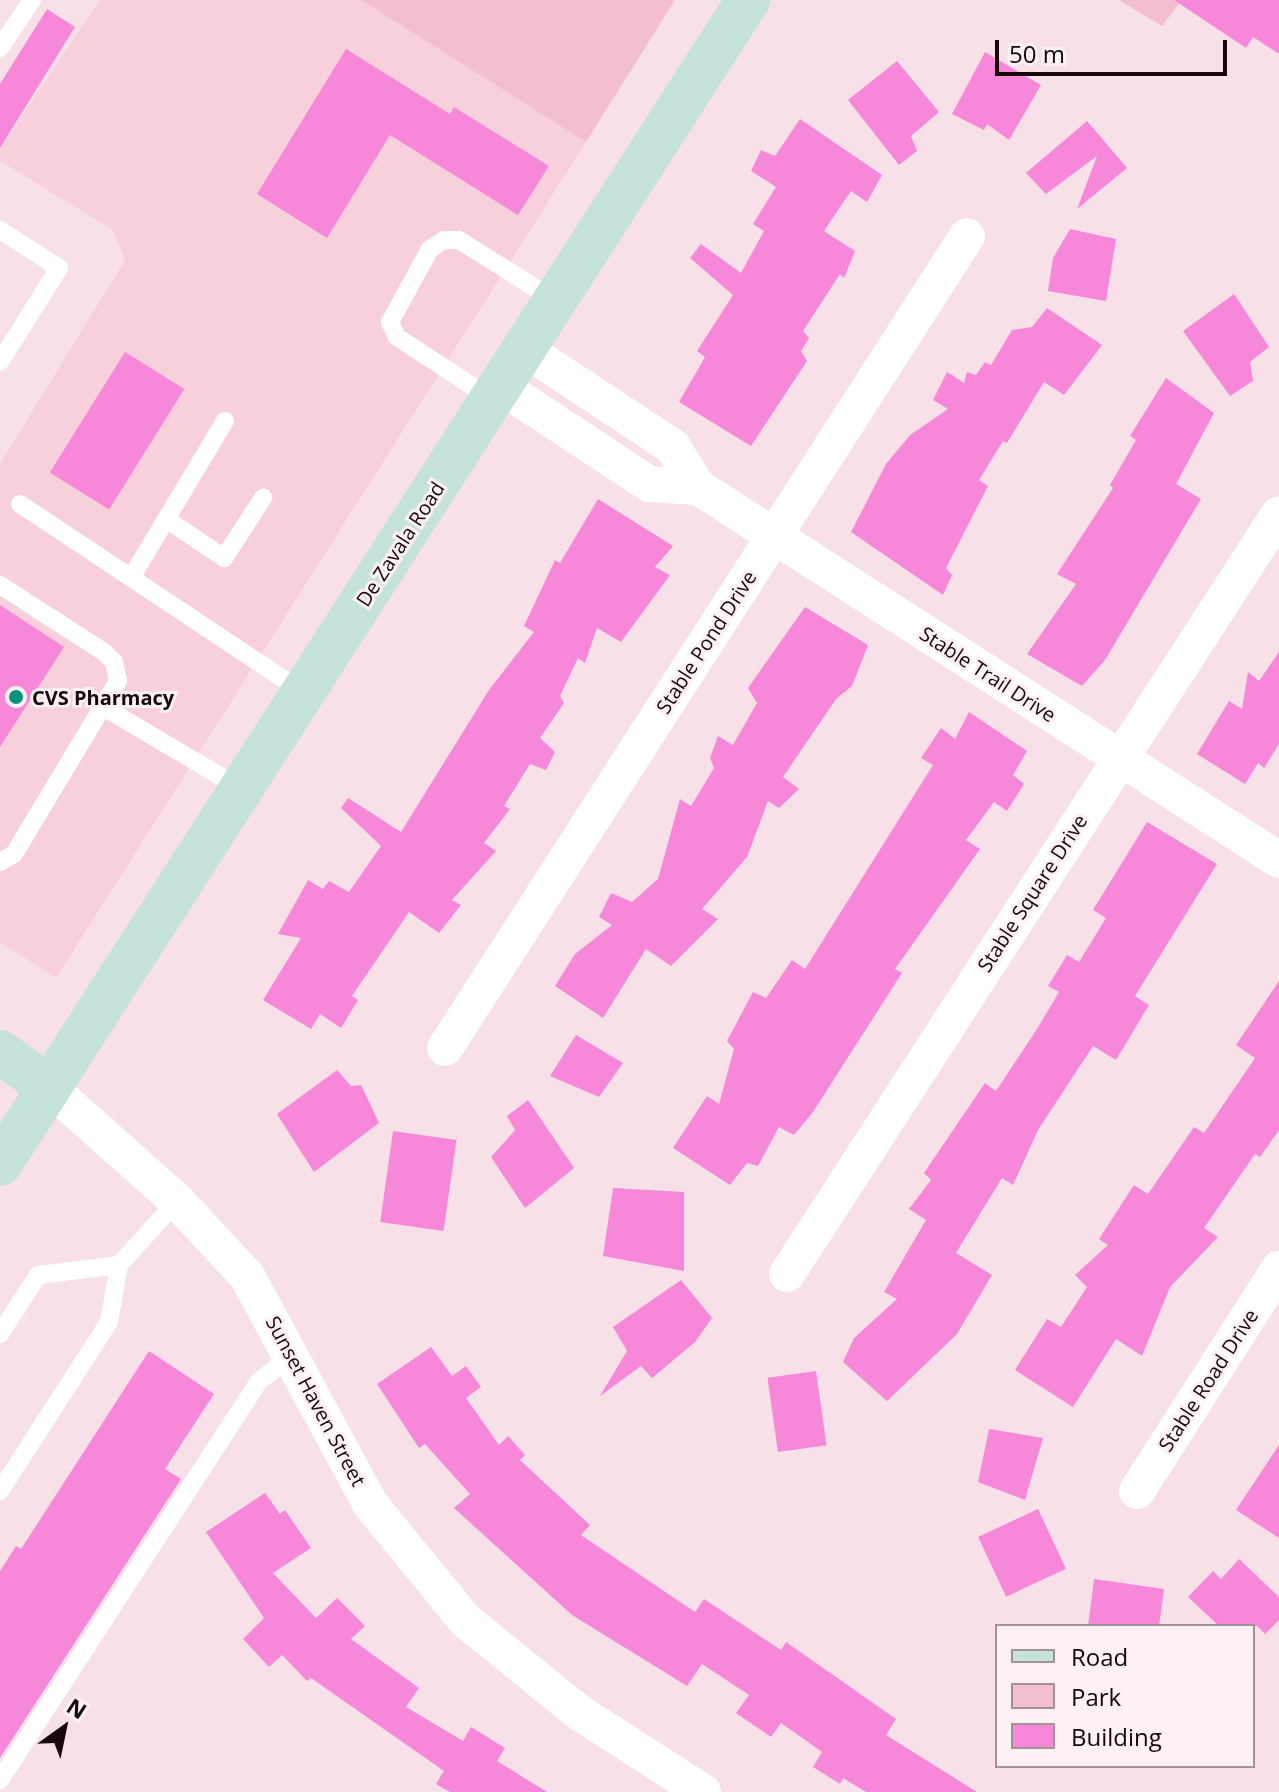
<!DOCTYPE html>
<style>
body{margin:0}
#map{position:relative;width:1279px;height:1792px;overflow:hidden;background:#f7e0e7;font-family:"Open Sans",sans-serif}
div>[style]{position:absolute}
.built>*{inset:0;background:#f8d0dc}
.green>*{inset:0;background:#f3bece}
.building>*{inset:0;background:#f788d9;transform-origin:0 0}
.service>*{height:18px;margin:-9px;padding:0 9px;transform-origin:9px;border-radius:9px;background:#fff}
.minor>*{height:36px;margin:-18px;padding:0 18px;transform-origin:18px;border-radius:18px;background:#fff}
.secondary>*{height:44px;margin:-22px;padding:0 22px;transform-origin:22px;border-radius:22px;background:#c6e2dc}
.dots>*{width:22px;height:22px;translate:-50% -50%;box-sizing:border-box;border:4px solid #fdf1f4;border-radius:50%}
span{translate:-50% -50%;white-space:nowrap;text-align:center;line-height:1.15;-webkit-text-stroke:6px #fdf1f4;paint-order:stroke}
.street-label{font-size:20px;color:#17060c}
.poi-label{font-size:20px;color:#17060c;font-weight:700}
.left{translate:0 -50%;text-align:left}
.legend{position:absolute;left:995px;top:1624px;width:260px;height:144px;box-sizing:border-box;background:#fdf1f4;border:2px solid #a19397;margin:0;padding:10px 14px;list-style:none;font-size:24px;color:#17060c}
.legend li{display:flex;align-items:center;gap:16px;height:40px}
.legend b{width:40px;border:2px solid #a19397}
.north{position:absolute;left:24px;top:1688px;width:80px;height:80px;-webkit-text-stroke:6px #fdf1f4;paint-order:stroke;rotate:33deg;font-size:22px;font-weight:700;line-height:32px;text-align:center;color:#17060c}
.north::after{content:'';display:block;margin:auto;width:28px;height:36px;background:#17060c;clip-path:polygon(50% 0,100% 100%,50% 72%,0 100%)}
.scale{position:absolute;left:995px;top:40px;width:232px;height:36px;box-sizing:border-box;border:4px solid #17060c;border-top:0;padding-left:10px;font-size:24px;line-height:28px;white-space:nowrap;color:#17060c;-webkit-text-stroke:6px #fdf1f4;paint-order:stroke}
</style>
<div id="map">
<div class="built">
<div style="clip-path:polygon(100px 0,361px 0,586px 142px,56px 978px,0 942px,0 464px,125px 260px,113px 230px,0 161px,0 148px)"></div>
</div>
<div class="green">
<div style="clip-path:polygon(361px 0,675px 0,586px 142px)"></div>
<div style="clip-path:polygon(1119px 0,1182px 0,1162px 26px)"></div>
</div>
<div class="building">
<div style="clip-path:polygon(1174px 0,1279px 0,1279px 54px,1253px 37px,1246px 48px)"></div>
<div style="clip-path:polygon(47px 9px,75px 27px,0 148px,0 84px)"></div>
<div style="clip-path:polygon(346px 49px,450px 114px,454px 107px,549px 166px,518px 215px,390px 135px,327px 238px,257px 194px)"></div>
<div style="clip-path:polygon(985px 52px,1041px 85px,1009px 140px,987px 124px,984px 130px,952px 114px)"></div>
<div style="clip-path:polygon(897px 61px,939px 112px,911px 136px,917px 151px,899px 165px,848px 100px)"></div>
<div style="clip-path:polygon(800px 119px,882px 175px,867px 202px,851px 191px,824px 231px,855px 251px,844px 278px,840px 274px,803px 331px,809px 338px,801px 351px,807px 361px,751px 446px,679px 402px,705px 357px,697px 351px,733px 295px,690px 258px,701px 244px,741px 273px,764px 231px,753px 224px,776px 187px,751px 171px,761px 150px,775px 156px)"></div>
<div style="clip-path:polygon(1087px 121px,1127px 168px,1077px 209px,1097px 156px,1046px 194px,1026px 173px)"></div>
<div style="clip-path:polygon(1070px 229px,1116px 239px,1106px 301px,1048px 291px,1053px 258px)"></div>
<div style="clip-path:polygon(1234px 294px,1269px 347px,1250px 362px,1253px 381px,1230px 396px,1183px 331px)"></div>
<div style="clip-path:polygon(1047px 308px,1102px 345px,1064px 395px,1044px 382px,1007px 443px,1003px 441px,979px 480px,988px 486px,946px 568px,952px 575px,943px 595px,851px 532px,886px 464px,910px 435px,948px 409px,933px 400px,947px 372px,964px 383px,967px 372px,976px 375px,985px 362px,991px 365px,1012px 330px,1032px 327px)"></div>
<div style="left:125px;top:352px;width:70px;height:142px;rotate:32deg"></div>
<div style="clip-path:polygon(1166px 378px,1214px 413px,1176px 484px,1201px 499px,1105px 660px,1082px 686px,1027px 654px,1076px 584px,1057px 574px,1113px 488px,1110px 485px,1136px 440px,1130px 436px)"></div>
<div style="clip-path:polygon(598px 499px,673px 546px,655px 567px,670px 575px,621px 642px,597px 628px,585px 663px,578px 658px,560px 696px,564px 703px,540px 738px,555px 752px,546px 770px,530px 764px,504px 806px,510px 809px,484px 843px,496px 851px,452px 900px,461px 905px,439px 933px,409px 912px,352px 996px,358px 1000px,341px 1028px,320px 1014px,311px 1029px,263px 1000px,301px 938px,278px 934px,308px 880px,323px 889px,329px 881px,349px 892px,381px 846px,341px 808px,348px 798px,401px 832px,489px 690px,534px 632px,524px 626px,555px 560px,560px 563px)"></div>
<div style="clip-path:polygon(0 605px,64px 647px,0 747px)"></div>
<div style="clip-path:polygon(805px 607px,868px 645px,852px 686px,836px 699px,783px 777px,799px 789px,779px 808px,768px 801px,747px 857px,702px 909px,718px 919px,671px 966px,646px 949px,603px 1018px,555px 986px,575px 954px,612px 925px,599px 917px,611px 893px,632px 902px,658px 879px,680px 799px,691px 806px,714px 768px,710px 758px,718px 736px,733px 745px,757px 703px,748px 688px)"></div>
<div style="clip-path:polygon(1279px 652px,1279px 744px,1264px 768px,1258px 763px,1245px 784px,1197px 754px,1229px 701px,1242px 709px,1248px 672px,1259px 681px)"></div>
<div style="clip-path:polygon(969px 712px,1027px 751px,1013px 775px,1024px 784px,1007px 811px,994px 802px,966px 840px,980px 849px,895px 969px,902px 973px,813px 1112px,794px 1135px,779px 1127px,758px 1166px,747px 1163px,730px 1185px,673px 1148px,707px 1096px,719px 1104px,734px 1049px,727px 1041px,753px 992px,766px 998px,792px 960px,805px 969px,933px 765px,921px 758px,941px 728px,955px 739px)"></div>
<div style="clip-path:polygon(1147px 822px,1217px 864px,1135px 996px,1149px 1005px,1116px 1060px,1093px 1046px,1038px 1130px,1013px 1185px,1002px 1178px,956px 1253px,992px 1275px,957px 1334px,887px 1401px,843px 1362px,854px 1338px,897px 1299px,884px 1292px,926px 1220px,909px 1209px,931px 1180px,924px 1173px,985px 1083px,996px 1091px,1037px 1029px,1059px 992px,1048px 986px,1067px 955px,1079px 962px,1106px 918px,1093px 910px)"></div>
<div style="clip-path:polygon(1279px 981px,1279px 1130px,1260px 1157px,1255px 1154px,1204px 1228px,1218px 1237px,1170px 1287px,1142px 1356px,1116px 1339px,1073px 1407px,1015px 1370px,1047px 1319px,1061px 1327px,1087px 1287px,1075px 1275px,1108px 1245px,1099px 1239px,1134px 1185px,1148px 1194px,1194px 1127px,1204px 1133px,1255px 1058px,1236px 1045px)"></div>
<div style="clip-path:polygon(576px 1035px,623px 1063px,599px 1097px,550px 1076px)"></div>
<div style="clip-path:polygon(337px 1070px,351px 1086px,361px 1085px,379px 1123px,314px 1172px,277px 1114px)"></div>
<div style="clip-path:polygon(528px 1100px,574px 1168px,525px 1208px,491px 1157px,515px 1130px,507px 1116px)"></div>
<div style="left:393px;top:1131px;width:64px;height:92px;rotate:8deg"></div>
<div style="clip-path:polygon(613px 1188px,684px 1192px,684px 1271px,603px 1256px)"></div>
<div style="clip-path:polygon(681px 1280px,712px 1318px,695px 1342px,652px 1378px,641px 1366px,600px 1396px,627px 1351px,613px 1327px)"></div>
<div style="clip-path:polygon(431px 1347px,452px 1376px,466px 1366px,481px 1387px,466px 1398px,499px 1445px,508px 1436px,525px 1455px,520px 1460px,590px 1525px,581px 1535px,695px 1612px,704px 1599px,781px 1650px,786px 1642px,896px 1719px,886px 1735px,977px 1792px,866px 1792px,843px 1778px,840px 1784px,813px 1767px,822px 1752px,781px 1723px,771px 1737px,736px 1713px,749px 1695px,702px 1664px,687px 1686px,572px 1615px,454px 1508px,470px 1494px,425px 1444px,419px 1448px,377px 1384px)"></div>
<div style="clip-path:polygon(149px 1351px,214px 1394px,165px 1469px,181px 1479px,0 1758px,0 1571px,16px 1546px,21px 1549px)"></div>
<div style="left:816px;top:1371px;width:75px;height:49px;rotate:82deg"></div>
<div style="clip-path:polygon(989px 1429px,1043px 1438px,1025px 1500px,978px 1482px)"></div>
<div style="clip-path:polygon(1279px 1445px,1279px 1538px,1236px 1510px)"></div>
<div style="clip-path:polygon(265px 1493px,280px 1514px,285px 1510px,311px 1548px,273px 1573px,316px 1618px,337px 1598px,365px 1626px,351px 1639px,419px 1688px,406px 1707px,463px 1741px,471px 1727px,505px 1748px,497px 1761px,547px 1792px,450px 1792px,436px 1784px,444px 1771px,311px 1678px,307px 1681px,282px 1655px,269px 1667px,243px 1639px,264px 1618px,206px 1532px)"></div>
<div style="left:1038px;top:1509px;width:66px;height:66px;rotate:65deg"></div>
<div style="clip-path:polygon(1239px 1559px,1279px 1597px,1279px 1620px,1265px 1634px,1257px 1626px,1219px 1626px,1188px 1597px,1213px 1571px,1221px 1579px)"></div>
<div style="clip-path:polygon(1094px 1579px,1164px 1589px,1159px 1626px,1088px 1626px)"></div>
</div>
<div class="service">
<div style="left:0;top:48px;width:58px;rotate:-56.3deg"></div>
<div style="left:0;top:230px;width:70px;rotate:32.8deg"></div>
<div style="left:59px;top:268px;width:111px;rotate:122.1deg"></div>
<div style="left:492px;top:399px;width:113px;rotate:-146.9deg"></div>
<div style="left:397px;top:337px;width:17px;rotate:-115deg"></div>
<div style="left:390px;top:322px;width:83px;rotate:-61.3deg"></div>
<div style="left:430px;top:249px;width:17px;rotate:-33deg"></div>
<div style="left:444px;top:240px;width:15px"></div>
<div style="left:459px;top:240px;width:115px;rotate:32.2deg"></div>
<div style="left:20px;top:504px;width:341px;rotate:33.6deg"></div>
<div style="left:166px;top:519px;width:70px;rotate:33.9deg"></div>
<div style="left:224px;top:558px;width:72px;rotate:-57deg"></div>
<div style="left:131px;top:578px;width:183px;rotate:-59.1deg"></div>
<div style="left:0;top:585px;width:124px;rotate:32.8deg"></div>
<div style="left:104px;top:652px;width:14px;rotate:45deg"></div>
<div style="left:114px;top:662px;width:19px;rotate:78deg"></div>
<div style="left:118px;top:681px;width:202px;rotate:121deg"></div>
<div style="left:14px;top:854px;width:16px;rotate:150deg"></div>
<div style="left:105px;top:708px;width:159px;rotate:30.6deg"></div>
<div style="left:0;top:1334px;width:70px;rotate:-57.2deg"></div>
<div style="left:38px;top:1275px;width:82px;rotate:-7deg"></div>
<div style="left:119px;top:1265px;width:86px;rotate:-47.8deg"></div>
<div style="left:0;top:1491px;width:201px;rotate:-57.2deg"></div>
<div style="left:109px;top:1322px;width:58px;rotate:-80deg"></div>
<div style="left:0;top:1780px;width:474px;rotate:-57deg"></div>
<div style="left:258px;top:1382px;width:44px;rotate:-37.6deg"></div>
</div>
<div class="minor">
<div style="left:526px;top:350px;width:176px;rotate:33.4deg"></div>
<div style="left:673px;top:447px;width:47px;rotate:58deg"></div>
<div style="left:698px;top:487px;width:690px;rotate:32.7deg"></div>
<div style="left:502px;top:387px;width:176px;rotate:33.4deg"></div>
<div style="left:649px;top:484px;width:49px;rotate:3.5deg"></div>
<div style="left:445px;top:1048px;width:965px;rotate:-57.26deg"></div>
<div style="left:49px;top:1087px;width:171px;rotate:41.7deg"></div>
<div style="left:177px;top:1201px;width:103px;rotate:47deg"></div>
<div style="left:247px;top:1276px;width:260px;rotate:61.6deg"></div>
<div style="left:371px;top:1505px;width:149px;rotate:50.7deg"></div>
<div style="left:465px;top:1620px;width:148px;rotate:39deg"></div>
<div style="left:580px;top:1713px;width:146px;rotate:32.7deg"></div>
<div style="left:787px;top:1274px;width:905px;rotate:-57.08deg"></div>
<div style="left:1137px;top:1491px;width:264px;rotate:-57.4deg"></div>
</div>
<div class="secondary">
<div style="left:0;top:1052px;width:60px;rotate:35.5deg"></div>
<div style="left:0;top:1164px;width:1384px;rotate:-57.27deg"></div>
</div>
<div class="dots">
<div style="left:16px;top:697px;background:#06937e"></div>
</div>
<div class="street-label">
<span style="left:400px;top:544px;rotate:-57deg">De Zavala Road</span>
<span style="left:706px;top:642px;rotate:-57deg">Stable Pond Drive</span>
<span style="left:988px;top:674px;rotate:33deg">Stable Trail Drive</span>
<span style="left:1032px;top:893px;rotate:-57deg">Stable Square Drive</span>
<span style="left:1208px;top:1380px;rotate:-57deg">Stable Road Drive</span>
<span style="left:316px;top:1401px;rotate:62deg">Sunset Haven Street</span>
</div>
<div class="poi-label">
<span class="left" style="left:32px;top:697px">CVS Pharmacy</span>
</div>
<ul class="legend">
<li><b style="height:10px;background:#c6e2dc"></b>Road</li>
<li><b style="height:22px;background:#f3bece"></b>Park</li>
<li><b style="height:22px;background:#f788d9"></b>Building</li>
</ul>
<div class="north">N</div>
<div class="scale">50 m</div>
</div>
